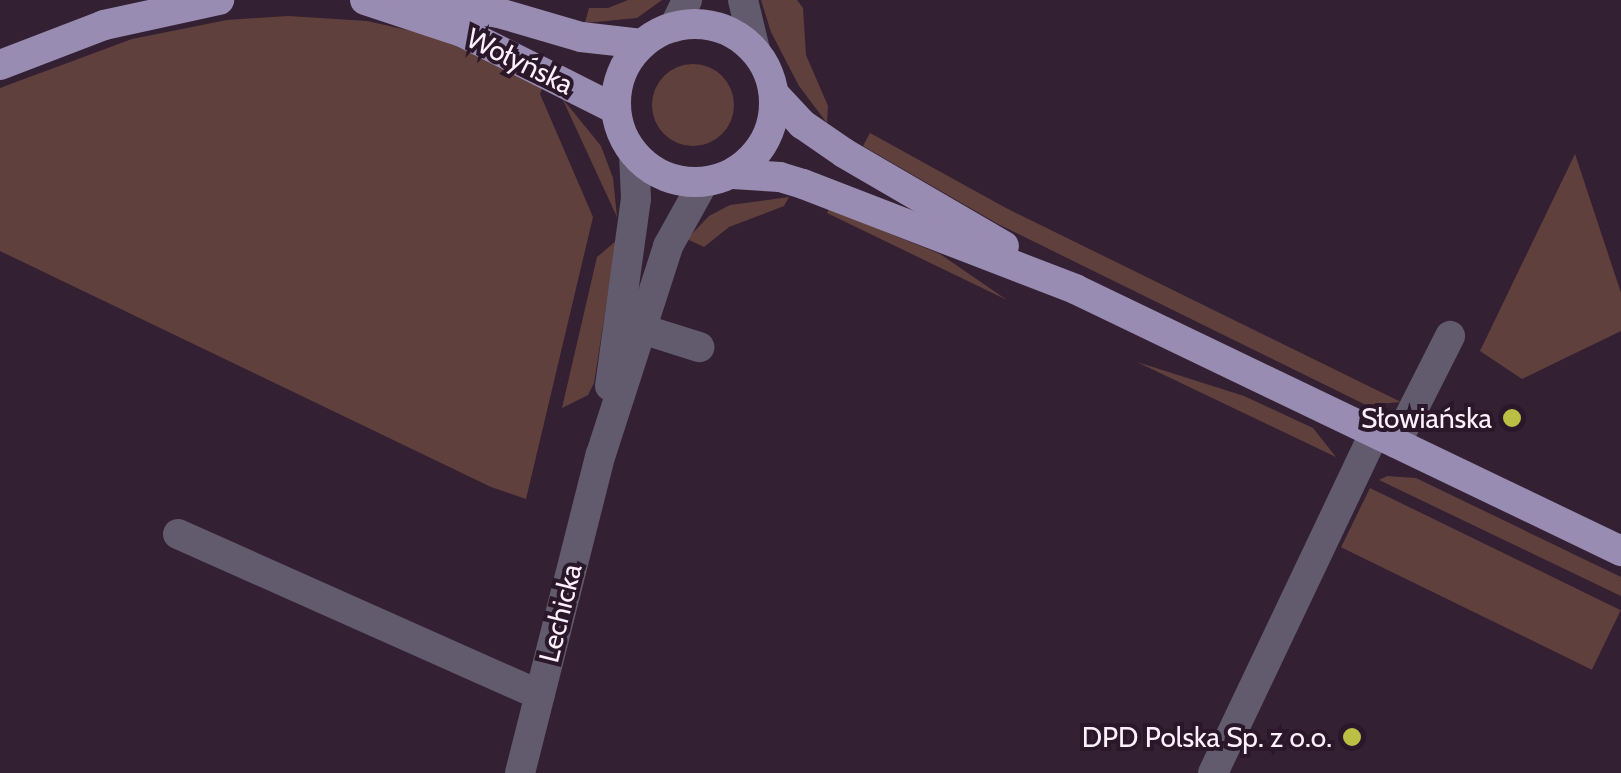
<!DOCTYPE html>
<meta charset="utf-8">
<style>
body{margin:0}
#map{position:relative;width:1621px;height:773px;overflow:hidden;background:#342033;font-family:Cabin,sans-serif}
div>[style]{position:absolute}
.green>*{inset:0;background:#60403d;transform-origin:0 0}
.round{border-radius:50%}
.minor>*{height:30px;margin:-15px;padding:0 15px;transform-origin:15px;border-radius:15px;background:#615b6d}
.major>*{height:30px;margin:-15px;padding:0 15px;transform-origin:15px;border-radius:15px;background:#998cb2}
.major>.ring{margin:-15px;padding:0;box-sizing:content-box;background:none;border:30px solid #998cb2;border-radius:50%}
.dots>*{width:28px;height:28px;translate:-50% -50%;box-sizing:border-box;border:5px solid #2a1729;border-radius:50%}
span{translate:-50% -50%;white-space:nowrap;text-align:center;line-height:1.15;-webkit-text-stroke:8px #2a1729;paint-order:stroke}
.street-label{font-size:28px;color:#fdf0fc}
.poi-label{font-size:28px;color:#fdf0fc}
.right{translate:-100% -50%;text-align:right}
</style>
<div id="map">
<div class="green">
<div style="clip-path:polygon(628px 0,662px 0,637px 18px,585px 23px,589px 8px,608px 8px)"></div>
<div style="clip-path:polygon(761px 0,797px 0,803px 8px,806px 55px,828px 106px,827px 123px,799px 86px,771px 32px)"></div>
<div style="clip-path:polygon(288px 16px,367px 21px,434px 36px,543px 86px,540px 94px,593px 217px,526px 499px,491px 487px,0 251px,0 88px,132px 39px,227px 20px)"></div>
<div class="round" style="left:652px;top:64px;width:82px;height:82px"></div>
<div style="clip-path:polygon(562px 98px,601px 146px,613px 178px,617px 217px)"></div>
<div style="clip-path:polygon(870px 133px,1006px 208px,1401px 402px,1366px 405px,998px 224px,863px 146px)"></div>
<div style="clip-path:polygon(1575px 154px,1621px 293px,1621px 331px,1522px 379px,1480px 351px)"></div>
<div style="clip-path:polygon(789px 197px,784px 206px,729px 227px,704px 247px,687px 239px,709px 216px,730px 205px)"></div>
<div style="clip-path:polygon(829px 209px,940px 254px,1007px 300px,827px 213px)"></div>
<div style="clip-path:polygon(616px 241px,594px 383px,588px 395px,562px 408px,597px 257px)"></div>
<div style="clip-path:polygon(1137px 362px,1244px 396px,1313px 428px,1336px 457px)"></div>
<div style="clip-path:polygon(1387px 476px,1416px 478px,1621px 577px,1621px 596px,1379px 480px)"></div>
<div style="left:1370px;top:488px;width:279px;height:66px;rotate:26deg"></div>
</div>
<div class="minor">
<div style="left:743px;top:0;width:51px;rotate:76.5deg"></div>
<div style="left:674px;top:27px;width:30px;rotate:-64deg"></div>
<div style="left:626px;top:324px;width:77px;rotate:17.5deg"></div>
<div style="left:610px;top:386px;width:189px;rotate:-82.1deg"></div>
<div style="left:636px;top:199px;width:45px;rotate:-92.5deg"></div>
<div style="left:1396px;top:443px;width:120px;rotate:-63.2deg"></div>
<div style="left:178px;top:534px;width:396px;rotate:24deg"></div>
<div style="left:520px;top:773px;width:329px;rotate:-75.8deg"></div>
<div style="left:601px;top:454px;width:219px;rotate:-72.1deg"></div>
<div style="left:668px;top:246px;width:72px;rotate:-60.9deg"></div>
<div style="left:1213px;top:773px;width:378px;rotate:-64.6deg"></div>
</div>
<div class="major">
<div style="left:365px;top:0;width:102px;rotate:18.3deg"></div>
<div style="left:462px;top:32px;width:171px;rotate:26.7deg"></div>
<div style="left:410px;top:2px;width:90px;rotate:7deg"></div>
<div style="left:499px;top:13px;width:85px;rotate:16.3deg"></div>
<div style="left:581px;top:37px;width:61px;rotate:6.5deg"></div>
<div class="ring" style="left:616px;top:24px;width:128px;height:128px"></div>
<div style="left:0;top:65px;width:111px;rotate:-21deg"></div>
<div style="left:104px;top:25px;width:118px;rotate:-12.3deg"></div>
<div style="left:775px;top:95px;width:40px;rotate:47deg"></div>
<div style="left:802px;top:124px;width:51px;rotate:34.6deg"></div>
<div style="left:844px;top:153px;width:185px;rotate:30.2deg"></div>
<div style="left:733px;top:174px;width:47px;rotate:3.7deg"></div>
<div style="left:780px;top:177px;width:24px;rotate:17deg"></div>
<div style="left:803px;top:184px;width:292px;rotate:21.1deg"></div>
<div style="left:1075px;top:289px;width:606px;rotate:25.63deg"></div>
</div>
<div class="dots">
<div style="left:1512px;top:418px;background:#bbc044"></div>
<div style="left:1352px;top:737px;background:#bbc044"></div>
</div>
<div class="street-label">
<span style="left:520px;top:61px;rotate:26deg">Wołyńska</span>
<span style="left:560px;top:613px;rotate:-76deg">Lechicka</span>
</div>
<div class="poi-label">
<span class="right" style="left:1492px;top:418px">Słowiańska</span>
<span class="right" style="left:1332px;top:737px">DPD Polska Sp. z o.o.</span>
</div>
</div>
